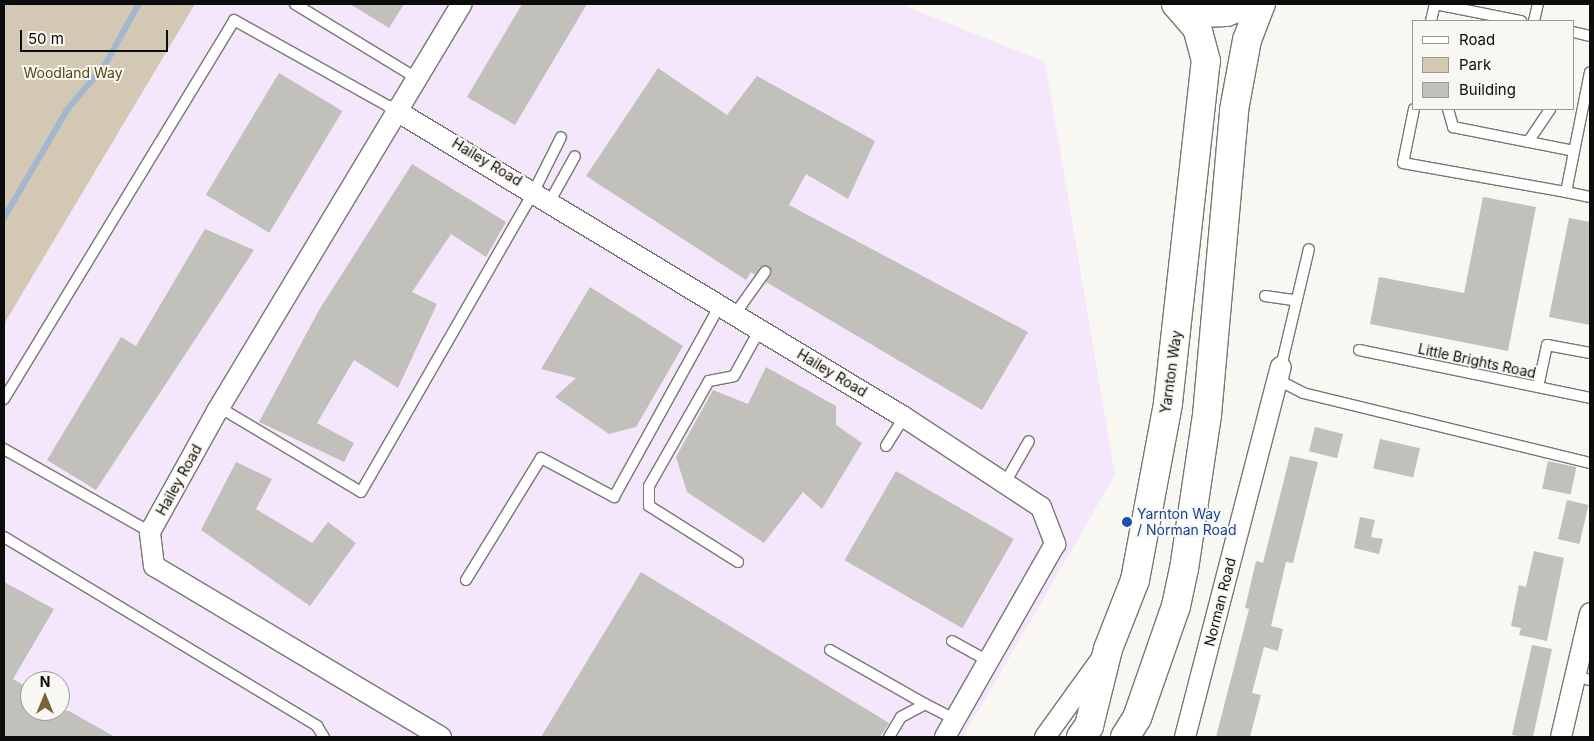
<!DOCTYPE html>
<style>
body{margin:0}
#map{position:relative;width:1594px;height:741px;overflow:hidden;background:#f9f7f1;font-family:Inter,sans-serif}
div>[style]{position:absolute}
.industrial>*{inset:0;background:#f5e7fb}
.green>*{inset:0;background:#d2c8b3}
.stream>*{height:5.5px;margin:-2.75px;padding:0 2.75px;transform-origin:2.75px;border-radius:2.75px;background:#a5b6d1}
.building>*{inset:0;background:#c2c0bb;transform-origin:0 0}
.roads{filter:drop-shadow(1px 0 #797772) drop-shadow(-1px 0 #797772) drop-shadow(0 1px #797772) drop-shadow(0 -1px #797772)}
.lane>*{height:10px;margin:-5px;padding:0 5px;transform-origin:5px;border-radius:5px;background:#fff}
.street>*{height:20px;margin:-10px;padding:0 10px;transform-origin:10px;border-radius:10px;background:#fff}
.secondary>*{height:28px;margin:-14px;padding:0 14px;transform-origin:14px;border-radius:14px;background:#fff}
.primary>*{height:28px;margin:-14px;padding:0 14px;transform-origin:14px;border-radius:14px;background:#fff}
.dots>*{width:14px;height:14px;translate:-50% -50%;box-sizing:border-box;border:2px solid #f9f7f1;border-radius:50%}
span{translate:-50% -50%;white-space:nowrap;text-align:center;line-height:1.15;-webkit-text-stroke:4px #f9f7f1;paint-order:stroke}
.park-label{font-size:14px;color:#57440e}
.street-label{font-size:14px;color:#0c0c0a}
.transit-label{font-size:14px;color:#164399}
.left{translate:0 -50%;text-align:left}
.frame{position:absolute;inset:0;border:5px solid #0c0c0a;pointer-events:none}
.legend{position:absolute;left:1412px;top:20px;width:162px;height:90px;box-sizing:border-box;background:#f9f7f1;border:1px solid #9a9995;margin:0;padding:6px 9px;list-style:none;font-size:15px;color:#0c0c0a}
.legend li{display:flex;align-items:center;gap:10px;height:25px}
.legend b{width:25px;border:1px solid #9a9995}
.north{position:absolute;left:20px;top:671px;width:50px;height:50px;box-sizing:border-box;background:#f9f7f1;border:1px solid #9a9995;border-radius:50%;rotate:0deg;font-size:14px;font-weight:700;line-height:20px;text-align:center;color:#0c0c0a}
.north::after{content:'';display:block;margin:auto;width:18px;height:22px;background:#786433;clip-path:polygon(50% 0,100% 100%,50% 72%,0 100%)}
.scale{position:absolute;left:20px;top:30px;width:148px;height:22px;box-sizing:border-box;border:2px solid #0c0c0a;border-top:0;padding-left:6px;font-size:15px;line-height:18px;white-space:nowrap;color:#0c0c0a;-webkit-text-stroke:4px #f9f7f1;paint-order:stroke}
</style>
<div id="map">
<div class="industrial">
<div style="clip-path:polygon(evenodd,195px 4px,900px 4px,1045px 62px,1115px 475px,963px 737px,4px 737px,4px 315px,195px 4px,30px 681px,60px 681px,60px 711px,30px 711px,30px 681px)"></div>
</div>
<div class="green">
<div style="clip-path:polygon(4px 4px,195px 4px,4px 324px)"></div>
</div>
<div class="stream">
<div style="left:4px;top:218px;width:125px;rotate:-59.7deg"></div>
<div style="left:67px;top:110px;width:59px;rotate:-49.8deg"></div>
<div style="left:105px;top:65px;width:70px;rotate:-60.9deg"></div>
</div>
<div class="building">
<div style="clip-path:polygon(350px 4px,404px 4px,389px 28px)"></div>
<div style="clip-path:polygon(522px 4px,587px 4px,515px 125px,467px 97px)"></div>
<div style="clip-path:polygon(658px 68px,727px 115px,757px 76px,875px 141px,848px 199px,806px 174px,789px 205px,1028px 332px,982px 410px,766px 282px,772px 273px,769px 266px,762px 266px,755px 275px,751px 272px,746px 280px,586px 176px)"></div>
<div style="left:279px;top:73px;width:74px;height:142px;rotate:31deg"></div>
<div style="clip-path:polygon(412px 164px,506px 222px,486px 257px,451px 234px,412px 292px,437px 304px,398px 388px,354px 360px,317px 423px,354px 443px,344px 462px,259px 422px,319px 310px)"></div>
<div style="clip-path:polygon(1483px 197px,1536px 207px,1508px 351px,1370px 324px,1379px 277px,1464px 293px)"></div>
<div style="clip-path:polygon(1569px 218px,1590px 222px,1590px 325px,1549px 317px)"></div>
<div style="clip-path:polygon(205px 229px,254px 250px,96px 490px,47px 460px,121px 337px,136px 346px)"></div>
<div style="clip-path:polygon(590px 287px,683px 346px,636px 427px,609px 434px,555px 397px,576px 378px,541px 369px)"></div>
<div style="clip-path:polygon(766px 367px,836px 406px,836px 425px,862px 443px,822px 509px,803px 492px,764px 543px,687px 492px,676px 457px,713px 390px,748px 404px)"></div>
<div style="left:1315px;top:427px;width:29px;height:25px;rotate:14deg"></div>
<div style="left:1380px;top:439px;width:41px;height:30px;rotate:13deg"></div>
<div style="clip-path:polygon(1290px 456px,1318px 462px,1293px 563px,1286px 562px,1271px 626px,1283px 629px,1278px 651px,1264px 647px,1252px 693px,1261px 695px,1250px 737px,1216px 737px,1249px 609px,1245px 608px,1256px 561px,1263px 563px)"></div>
<div style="left:1548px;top:461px;width:29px;height:28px;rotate:12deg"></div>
<div style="clip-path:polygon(236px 462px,272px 479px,256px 509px,312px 543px,328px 522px,356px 543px,310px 606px,201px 530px)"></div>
<div style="left:896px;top:471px;width:136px;height:103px;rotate:30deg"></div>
<div style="left:1567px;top:500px;width:22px;height:40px;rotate:13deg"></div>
<div style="clip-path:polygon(1360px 517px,1375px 520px,1371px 537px,1383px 539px,1379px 554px,1354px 548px)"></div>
<div style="clip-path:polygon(1534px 551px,1564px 558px,1547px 641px,1519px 635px,1521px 628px,1511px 626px,1519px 585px,1526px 587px)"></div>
<div style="clip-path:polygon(641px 572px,889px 723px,880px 737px,541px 737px)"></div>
<div style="clip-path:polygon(4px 582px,54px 609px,13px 679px,30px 689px,30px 711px,69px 711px,115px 737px,4px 737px)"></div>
<div style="clip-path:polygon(1532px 645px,1552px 649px,1533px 737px,1523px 737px,1512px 735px)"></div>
</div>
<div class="roads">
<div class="lane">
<div style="left:295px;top:4px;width:142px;rotate:31.4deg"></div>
<div style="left:1435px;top:4px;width:88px;rotate:11.2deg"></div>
<div style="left:1431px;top:21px;width:17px;rotate:-77deg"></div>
<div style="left:1534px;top:21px;width:17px;rotate:-77deg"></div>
<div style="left:1573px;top:32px;width:17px;rotate:13deg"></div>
<div style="left:1414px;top:109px;width:55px;rotate:101.5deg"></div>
<div style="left:1403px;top:163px;width:166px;rotate:10.1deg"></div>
<div style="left:1566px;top:192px;width:122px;rotate:-78.7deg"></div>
<div style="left:1448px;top:109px;width:19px;rotate:74deg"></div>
<div style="left:1453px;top:127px;width:123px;rotate:11.2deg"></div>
<div style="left:1528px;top:142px;width:40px;rotate:-56deg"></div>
<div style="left:1566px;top:192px;width:25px;rotate:12deg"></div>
<div style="left:550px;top:201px;width:51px;rotate:-60.9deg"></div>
<div style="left:1265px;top:296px;width:30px;rotate:8deg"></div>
<div style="left:735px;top:314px;width:52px;rotate:-54.5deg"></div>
<div style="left:1359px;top:350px;width:236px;rotate:11.7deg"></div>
<div style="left:1281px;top:367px;width:121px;rotate:-76.7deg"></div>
<div style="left:1278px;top:380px;width:28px;rotate:27deg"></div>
<div style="left:1303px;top:393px;width:295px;rotate:13.7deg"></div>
<div style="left:1538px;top:387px;width:43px;rotate:-77.9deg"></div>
<div style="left:1547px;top:345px;width:44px;rotate:10.5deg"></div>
<div style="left:4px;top:399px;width:443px;rotate:-58.7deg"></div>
<div style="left:234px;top:20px;width:184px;rotate:29.2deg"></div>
<div style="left:219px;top:407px;width:165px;rotate:30.9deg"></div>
<div style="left:361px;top:492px;width:347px;rotate:-60.1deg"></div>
<div style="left:534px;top:191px;width:60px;rotate:-63.4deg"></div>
<div style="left:886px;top:446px;width:34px;rotate:-58deg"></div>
<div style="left:4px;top:449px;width:168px;rotate:29.6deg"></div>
<div style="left:1005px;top:483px;width:48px;rotate:-60.3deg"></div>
<div style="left:4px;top:537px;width:366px;rotate:31.1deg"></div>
<div style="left:317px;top:726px;width:13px;rotate:58deg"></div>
<div style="left:738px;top:562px;width:105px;rotate:-147.8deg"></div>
<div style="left:649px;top:506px;width:20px;rotate:-90deg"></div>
<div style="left:649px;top:486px;width:121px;rotate:-60.3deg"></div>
<div style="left:709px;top:381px;width:25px;rotate:-11deg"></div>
<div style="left:734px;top:376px;width:54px;rotate:-61deg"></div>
<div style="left:466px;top:580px;width:143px;rotate:-58.4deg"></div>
<div style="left:541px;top:458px;width:83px;rotate:28.1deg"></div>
<div style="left:614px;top:497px;width:219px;rotate:-61.1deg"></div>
<div style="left:952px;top:641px;width:41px;rotate:29.1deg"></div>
<div style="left:830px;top:650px;width:109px;rotate:29.6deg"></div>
<div style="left:1575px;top:676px;width:16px;rotate:15deg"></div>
<div style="left:889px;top:737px;width:23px;rotate:-59deg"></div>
<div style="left:901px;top:717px;width:27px;rotate:-28deg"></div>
<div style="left:925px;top:704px;width:34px;rotate:27deg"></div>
</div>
<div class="street">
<div style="left:395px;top:110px;width:594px;rotate:31.1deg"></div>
<div style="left:904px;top:417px;width:164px;rotate:33.3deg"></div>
<div style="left:1041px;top:507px;width:40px;rotate:69deg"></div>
<div style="left:1055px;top:544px;width:222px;rotate:119.7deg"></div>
<div style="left:441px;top:737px;width:334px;rotate:-149.2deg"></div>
<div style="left:154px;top:566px;width:34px;rotate:-97deg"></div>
<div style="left:150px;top:532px;width:138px;rotate:-61deg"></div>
<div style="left:217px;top:411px;width:475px;rotate:-59deg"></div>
<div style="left:1045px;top:737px;width:97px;rotate:-54.2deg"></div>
<div style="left:1185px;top:737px;width:382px;rotate:-75.5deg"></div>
<div style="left:1561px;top:737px;width:127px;rotate:-76.8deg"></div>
</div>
<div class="secondary">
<div style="left:1081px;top:737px;width:14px;rotate:-54deg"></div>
<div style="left:1089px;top:726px;width:79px;rotate:-76.1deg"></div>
<div style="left:1108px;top:649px;width:74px;rotate:-68.6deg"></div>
<div style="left:1135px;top:580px;width:180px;rotate:-79.4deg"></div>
<div style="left:1168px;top:403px;width:344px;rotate:-83.7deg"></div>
<div style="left:1206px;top:61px;width:34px;rotate:-105deg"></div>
<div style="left:1197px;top:28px;width:30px;rotate:-131deg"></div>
<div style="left:1125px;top:737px;width:22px;rotate:-58deg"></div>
<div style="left:1137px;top:718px;width:119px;rotate:-70.8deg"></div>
<div style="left:1176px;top:606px;width:38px;rotate:-78deg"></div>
<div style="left:1184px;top:569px;width:156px;rotate:-81.5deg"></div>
<div style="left:1207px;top:415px;width:306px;rotate:-84.9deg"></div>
<div style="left:1234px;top:110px;width:71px;rotate:-79.5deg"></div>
<div style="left:1247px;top:40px;width:39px;rotate:-69deg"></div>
</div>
<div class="primary">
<div style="left:1176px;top:4px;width:27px;rotate:20deg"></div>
<div style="left:1201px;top:13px;width:25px;rotate:-2deg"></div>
<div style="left:1226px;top:12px;width:23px;rotate:-20deg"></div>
</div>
</div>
<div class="dots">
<div style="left:1127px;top:522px;background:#1a4fb4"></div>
</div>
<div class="park-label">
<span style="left:73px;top:73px">Woodland Way</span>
</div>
<div class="street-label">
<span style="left:487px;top:162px;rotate:31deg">Hailey Road</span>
<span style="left:1477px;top:361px;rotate:12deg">Little Brights Road</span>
<span style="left:1171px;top:372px;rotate:-82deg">Yarnton Way</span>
<span style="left:832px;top:373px;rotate:31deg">Hailey Road</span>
<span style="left:179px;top:480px;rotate:-61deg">Hailey Road</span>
<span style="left:1220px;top:602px;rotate:-76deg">Norman Road</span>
</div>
<div class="transit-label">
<span class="left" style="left:1137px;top:522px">Yarnton Way<br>/ Norman Road</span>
</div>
<div class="frame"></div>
<ul class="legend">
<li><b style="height:6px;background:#fff"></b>Road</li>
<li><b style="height:14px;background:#d2c8b3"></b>Park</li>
<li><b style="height:14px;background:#c2c0bb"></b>Building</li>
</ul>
<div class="north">N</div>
<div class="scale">50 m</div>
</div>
